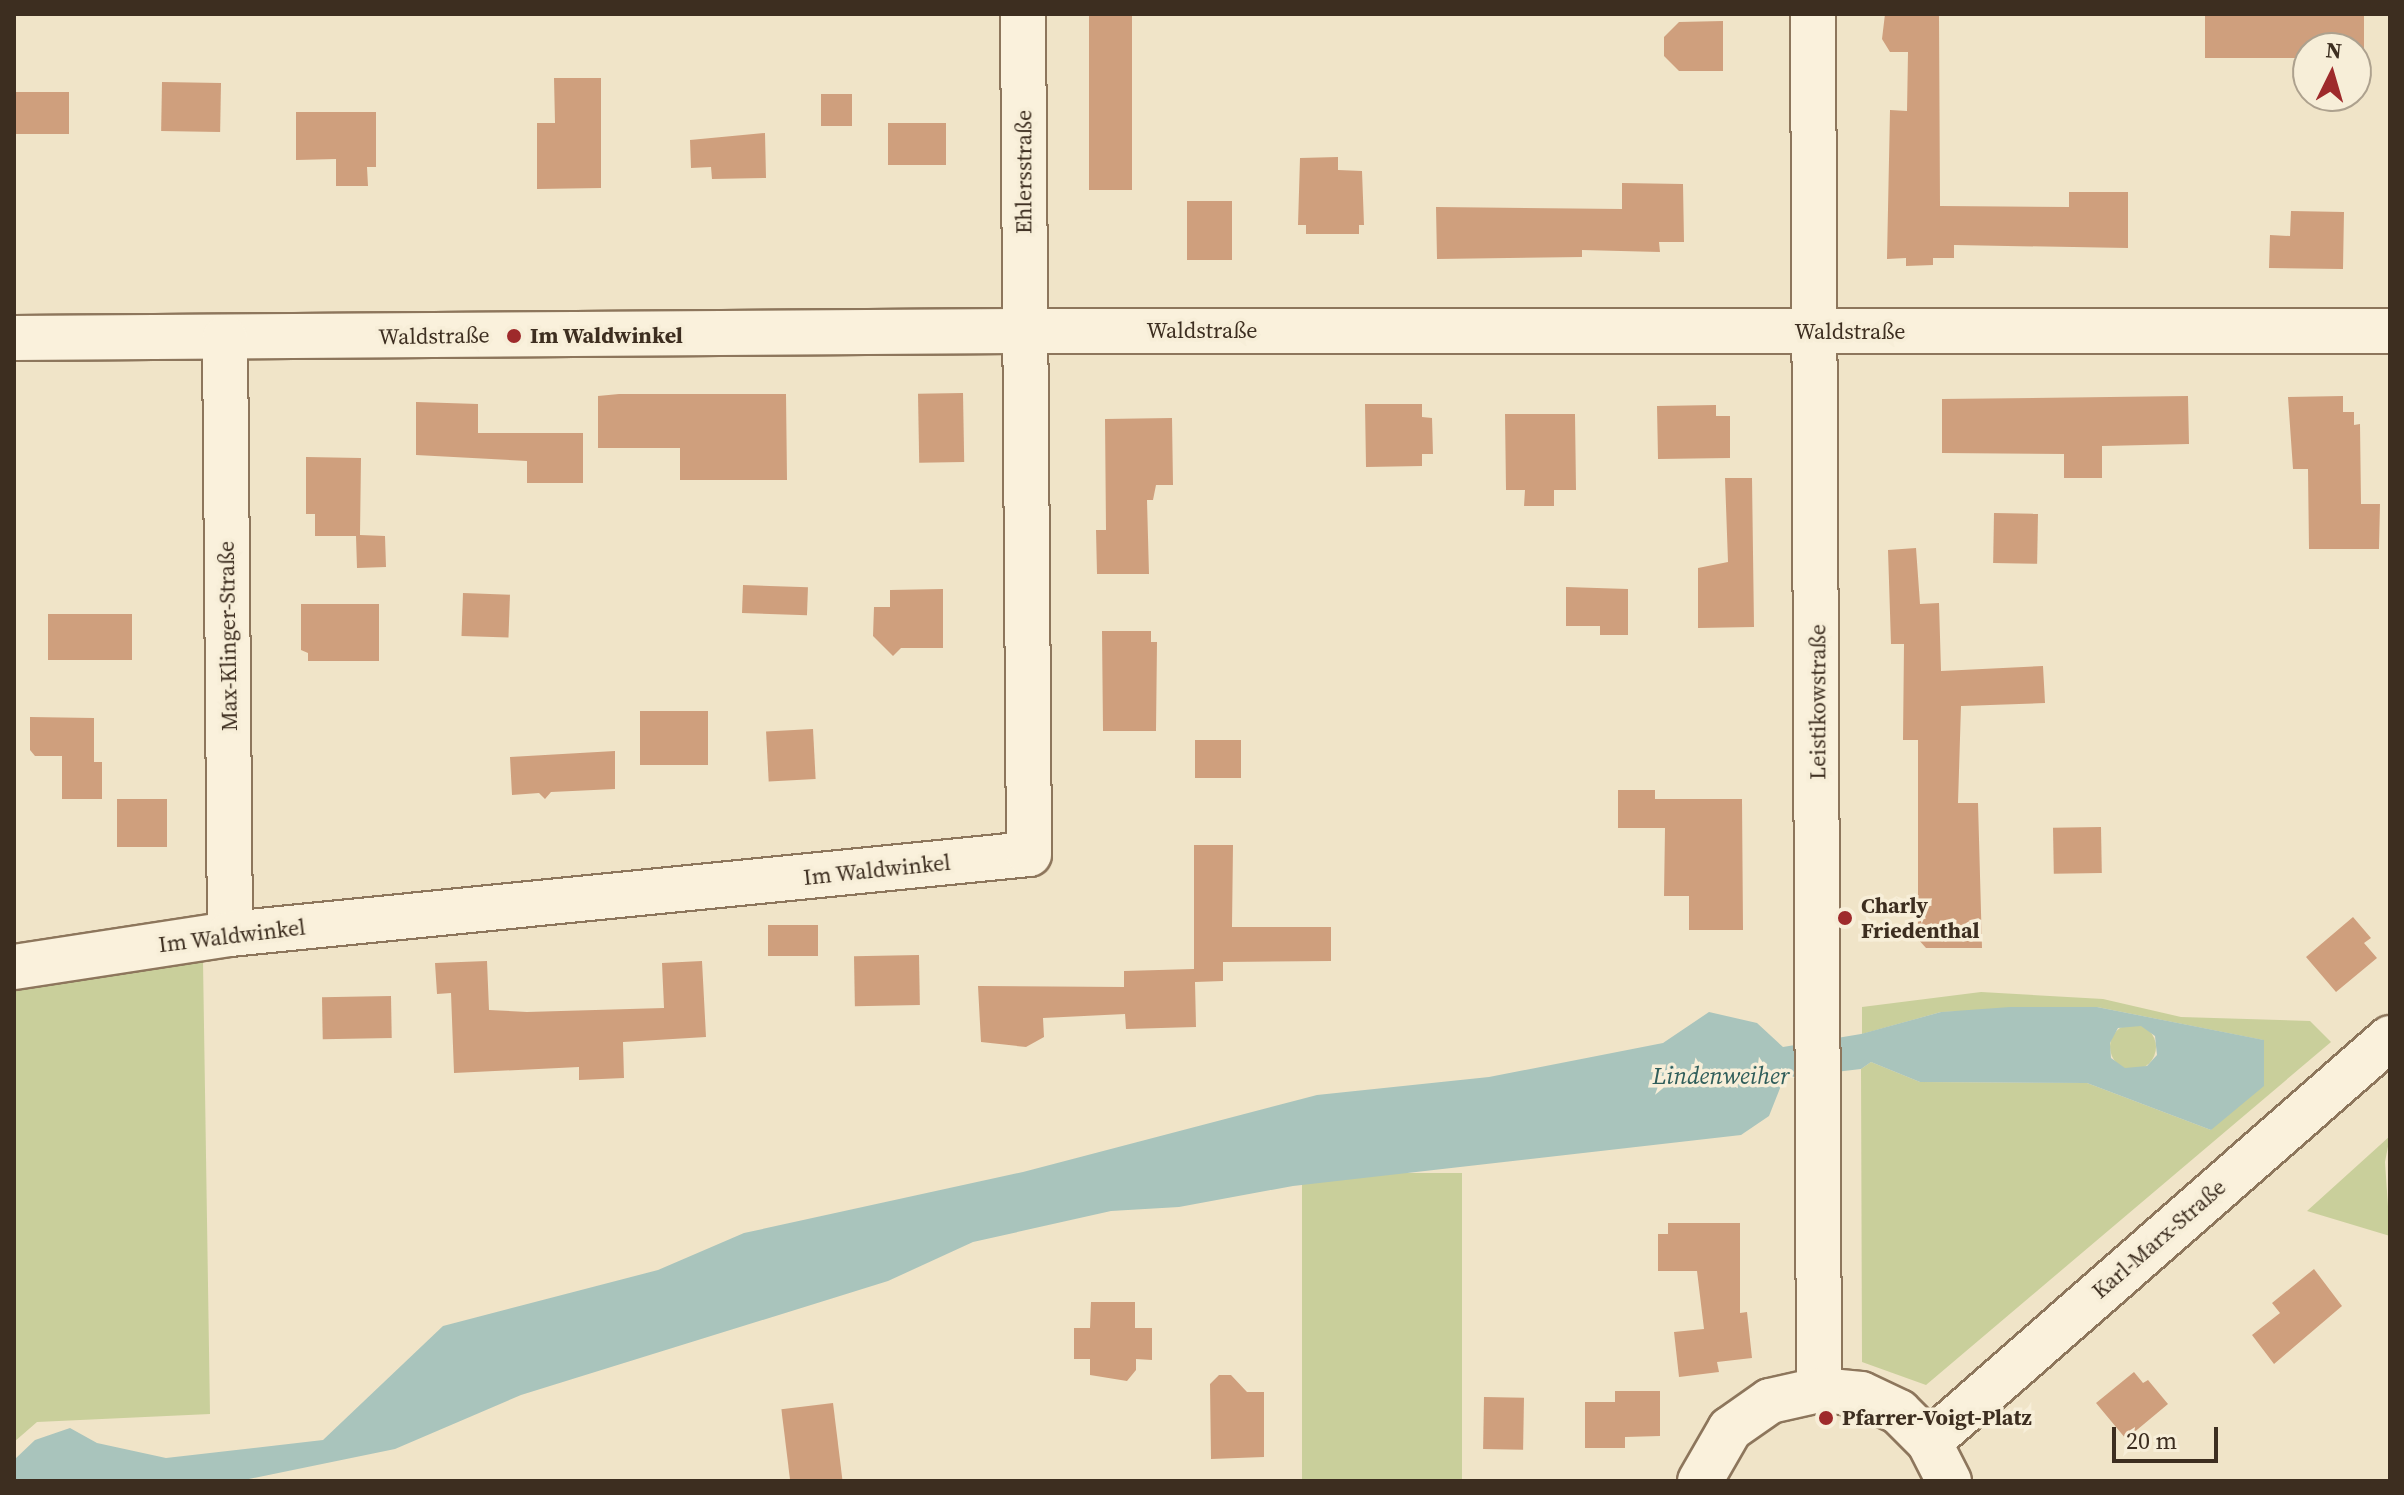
<!DOCTYPE html>
<meta charset="utf-8">
<style>
body{margin:0}
#map{position:relative;width:2404px;height:1495px;overflow:hidden;background:#f0e4c8;font-family:"Source Serif 4",serif}
div>[style]{position:absolute}
.green>*{inset:0;background:#c9cf9b;transform-origin:0 0}
.round{border-radius:50%}
.water>*{inset:0;background:#a9c4bc}
.building>*{inset:0;background:#cf9f7d;transform-origin:0 0}
.roads{filter:drop-shadow(2px 0 #8d765c) drop-shadow(-2px 0 #8d765c) drop-shadow(0 2px #8d765c) drop-shadow(0 -2px #8d765c)}
.minor>*{height:44px;margin:-22px;padding:0 22px;transform-origin:22px;border-radius:22px;background:#faf1dc}
.dots>*{width:22px;height:22px;translate:-50% -50%;box-sizing:border-box;border:4px solid #f7eed8;border-radius:50%}
span{translate:-50% -50%;white-space:nowrap;text-align:center;line-height:1.15;-webkit-text-stroke:7px #f7eed8;paint-order:stroke}
.street-label{font-size:22px;color:#3d2e20}
.poi-label{font-size:22px;color:#3d2e20;font-weight:700}
.left{translate:0 -50%;text-align:left}
.water-label{font-size:24px;color:#2f5d5a;font-style:italic}
.frame{position:absolute;inset:0;border:16px solid #3d2e20;pointer-events:none}
.north{position:absolute;left:2292px;top:32px;width:80px;height:80px;box-sizing:border-box;background:#f7eed8;border:2px solid #ada18e;border-radius:50%;rotate:5deg;font-size:22px;font-weight:700;line-height:32px;text-align:center;color:#3d2e20}
.north::after{content:'';display:block;margin:auto;width:28px;height:36px;background:#9e2a2b;clip-path:polygon(50% 0,100% 100%,50% 72%,0 100%)}
.scale{position:absolute;left:2112px;top:1427px;width:106px;height:36px;box-sizing:border-box;border:4px solid #3d2e20;border-top:0;padding-left:10px;font-size:24px;line-height:28px;white-space:nowrap;color:#3d2e20;-webkit-text-stroke:6px #f7eed8;paint-order:stroke}
</style>
<div id="map">
<div class="green">
<div style="clip-path:polygon(203px 961px,210px 1414px,37px 1422px,14px 1442px,14px 989px)"></div>
<div style="clip-path:polygon(1981px 992px,2103px 999px,2181px 1017px,2310px 1021px,2331px 1042px,1926px 1385px,1862px 1362px,1861px 1069px,1871px 1062px,1920px 1082px,2087px 1083px,2211px 1130px,2263px 1040px,2097px 1007px,1941px 1012px,1862px 1034px,1862px 1007px)"></div>
<div class="round" style="left:2110px;top:1024px;width:46px;height:46px"></div>
<div style="clip-path:polygon(2390px 1136px,2385px 1162px,2390px 1236px,2307px 1211px)"></div>
<div style="left:1462px;top:1173px;width:308px;height:160px;rotate:90deg"></div>
</div>
<div class="water">
<div style="clip-path:polygon(evenodd,2010px 1007px,2097px 1007px,2264px 1040px,2264px 1086px,2211px 1130px,2087px 1083px,1920px 1082px,1871px 1062px,1861px 1069px,1784px 1078px,1769px 1116px,1741px 1135px,1293px 1186px,1179px 1207px,1111px 1211px,973px 1242px,888px 1281px,521px 1395px,395px 1449px,239px 1481px,14px 1481px,14px 1460px,35px 1440px,70px 1428px,97px 1443px,166px 1458px,323px 1440px,443px 1326px,658px 1270px,744px 1233px,1023px 1172px,1317px 1095px,1489px 1077px,1663px 1043px,1709px 1012px,1757px 1023px,1783px 1047px,1861px 1034px,1941px 1012px,2010px 1007px,2141px 1026px,2155px 1036px,2157px 1055px,2147px 1066px,2125px 1068px,2111px 1058px,2110px 1043px,2118px 1028px,2141px 1026px)"></div>
</div>
<div class="building">
<div style="left:1089px;top:14px;width:43px;height:176px"></div>
<div style="clip-path:polygon(1885px 14px,1939px 14px,1940px 206px,2069px 207px,2069px 192px,2128px 192px,2128px 248px,1954px 245px,1954px 258px,1933px 258px,1933px 265px,1906px 266px,1906px 258px,1887px 259px,1890px 110px,1907px 111px,1908px 52px,1890px 52px,1882px 39px)"></div>
<div style="clip-path:polygon(2205px 14px,2364px 14px,2364px 58px,2356px 58px,2356px 48px,2308px 48px,2308px 58px,2205px 58px)"></div>
<div style="clip-path:polygon(1723px 21px,1723px 71px,1679px 71px,1664px 56px,1664px 37px,1679px 22px)"></div>
<div style="clip-path:polygon(554px 78px,601px 78px,601px 188px,537px 189px,537px 123px,555px 123px)"></div>
<div style="left:162px;top:82px;width:59px;height:49px;rotate:1deg"></div>
<div style="left:69px;top:92px;width:42px;height:55px;rotate:90deg"></div>
<div style="left:821px;top:94px;width:31px;height:32px"></div>
<div style="clip-path:polygon(296px 112px,376px 112px,376px 167px,367px 167px,368px 186px,336px 186px,336px 159px,296px 160px)"></div>
<div style="left:946px;top:123px;width:42px;height:58px;rotate:90deg"></div>
<div style="clip-path:polygon(765px 133px,766px 178px,712px 179px,711px 167px,691px 168px,690px 140px)"></div>
<div style="clip-path:polygon(1338px 157px,1338px 170px,1362px 171px,1364px 225px,1359px 225px,1359px 234px,1306px 234px,1306px 225px,1298px 225px,1300px 158px)"></div>
<div style="clip-path:polygon(1622px 183px,1683px 184px,1684px 242px,1659px 242px,1660px 252px,1582px 250px,1582px 257px,1437px 259px,1436px 207px,1622px 209px)"></div>
<div style="left:1187px;top:201px;width:45px;height:59px"></div>
<div style="clip-path:polygon(2291px 211px,2344px 212px,2343px 269px,2269px 268px,2270px 235px,2290px 236px)"></div>
<div style="left:963px;top:393px;width:69px;height:45px;rotate:89deg"></div>
<div style="clip-path:polygon(619px 394px,786px 394px,787px 480px,680px 480px,680px 448px,598px 448px,598px 396px)"></div>
<div style="clip-path:polygon(2188px 396px,2189px 444px,2102px 446px,2102px 478px,2064px 478px,2064px 454px,1942px 453px,1942px 399px)"></div>
<div style="clip-path:polygon(2343px 396px,2343px 412px,2354px 412px,2354px 425px,2360px 424px,2361px 504px,2380px 504px,2379px 549px,2309px 549px,2308px 469px,2293px 469px,2288px 397px)"></div>
<div style="clip-path:polygon(416px 402px,478px 404px,478px 433px,583px 433px,583px 483px,527px 483px,527px 461px,416px 455px)"></div>
<div style="clip-path:polygon(1365px 404px,1422px 404px,1422px 417px,1432px 418px,1433px 454px,1422px 454px,1422px 466px,1366px 467px)"></div>
<div style="clip-path:polygon(1716px 405px,1716px 416px,1730px 416px,1730px 458px,1658px 459px,1657px 406px)"></div>
<div style="clip-path:polygon(1505px 414px,1575px 414px,1576px 490px,1554px 490px,1554px 506px,1524px 506px,1525px 490px,1506px 490px)"></div>
<div style="clip-path:polygon(1172px 418px,1173px 485px,1156px 485px,1153px 500px,1147px 500px,1149px 574px,1097px 574px,1096px 530px,1106px 530px,1105px 419px)"></div>
<div style="clip-path:polygon(306px 457px,361px 458px,360px 535px,385px 536px,386px 567px,357px 568px,356px 536px,315px 536px,315px 514px,306px 514px)"></div>
<div style="clip-path:polygon(1725px 478px,1752px 478px,1754px 627px,1698px 628px,1698px 568px,1728px 562px)"></div>
<div style="left:1994px;top:513px;width:44px;height:50px;rotate:1deg"></div>
<div style="clip-path:polygon(1916px 548px,1920px 604px,1939px 603px,1941px 671px,2043px 666px,2045px 703px,1961px 706px,1958px 803px,1978px 803px,1982px 948px,1926px 948px,1918px 939px,1918px 740px,1903px 740px,1904px 644px,1891px 644px,1888px 550px)"></div>
<div style="left:743px;top:585px;width:65px;height:28px;rotate:2deg"></div>
<div style="clip-path:polygon(1566px 587px,1628px 589px,1628px 635px,1600px 635px,1600px 626px,1566px 626px)"></div>
<div style="clip-path:polygon(943px 589px,943px 648px,901px 648px,893px 656px,873px 636px,874px 607px,890px 607px,890px 590px)"></div>
<div style="left:463px;top:593px;width:47px;height:43px;rotate:2deg"></div>
<div style="clip-path:polygon(301px 604px,379px 604px,379px 661px,308px 661px,308px 653px,301px 650px)"></div>
<div style="left:132px;top:614px;width:46px;height:84px;rotate:90deg"></div>
<div style="clip-path:polygon(1102px 631px,1151px 631px,1151px 642px,1157px 642px,1156px 731px,1103px 731px)"></div>
<div style="left:640px;top:711px;width:68px;height:54px"></div>
<div style="clip-path:polygon(30px 717px,94px 718px,94px 762px,102px 762px,102px 799px,62px 799px,62px 756px,35px 756px,30px 750px)"></div>
<div style="left:813px;top:729px;width:50px;height:47px;rotate:87deg"></div>
<div style="left:1195px;top:740px;width:46px;height:38px"></div>
<div style="clip-path:polygon(615px 751px,615px 789px,551px 792px,545px 799px,539px 793px,512px 795px,510px 757px)"></div>
<div style="clip-path:polygon(1618px 790px,1655px 790px,1655px 799px,1742px 799px,1743px 930px,1689px 930px,1689px 896px,1664px 896px,1665px 828px,1618px 828px)"></div>
<div style="left:117px;top:799px;width:50px;height:48px"></div>
<div style="left:2101px;top:827px;width:46px;height:48px;rotate:89deg"></div>
<div style="clip-path:polygon(1194px 845px,1233px 845px,1232px 927px,1331px 927px,1331px 961px,1223px 962px,1223px 981px,1195px 982px,1196px 1027px,1126px 1029px,1125px 1014px,1043px 1018px,1044px 1037px,1026px 1047px,981px 1042px,978px 986px,1124px 987px,1124px 971px,1194px 969px)"></div>
<div style="clip-path:polygon(2353px 917px,2371px 938px,2364px 943px,2377px 958px,2336px 992px,2306px 957px)"></div>
<div style="left:818px;top:925px;width:31px;height:50px;rotate:90deg"></div>
<div style="left:919px;top:955px;width:50px;height:65px;rotate:89deg"></div>
<div style="clip-path:polygon(487px 961px,489px 1010px,527px 1012px,664px 1008px,662px 963px,702px 961px,706px 1037px,623px 1042px,624px 1078px,579px 1080px,579px 1067px,454px 1073px,451px 993px,437px 994px,435px 963px)"></div>
<div style="left:391px;top:996px;width:42px;height:69px;rotate:89deg"></div>
<div style="clip-path:polygon(1668px 1223px,1740px 1223px,1740px 1313px,1747px 1312px,1752px 1358px,1717px 1362px,1719px 1372px,1679px 1377px,1674px 1332px,1704px 1329px,1697px 1271px,1658px 1271px,1658px 1234px,1668px 1234px)"></div>
<div style="clip-path:polygon(2314px 1269px,2342px 1306px,2274px 1364px,2252px 1335px,2280px 1313px,2272px 1303px)"></div>
<div style="clip-path:polygon(1091px 1302px,1135px 1302px,1135px 1328px,1152px 1328px,1152px 1360px,1136px 1359px,1136px 1370px,1127px 1381px,1090px 1375px,1090px 1359px,1074px 1359px,1074px 1328px,1090px 1328px)"></div>
<div style="clip-path:polygon(2134px 1372px,2143px 1383px,2148px 1380px,2168px 1404px,2126px 1439px,2096px 1403px)"></div>
<div style="clip-path:polygon(1219px 1375px,1231px 1375px,1247px 1392px,1264px 1392px,1264px 1457px,1211px 1459px,1210px 1384px)"></div>
<div style="clip-path:polygon(1615px 1391px,1660px 1391px,1660px 1436px,1625px 1437px,1625px 1448px,1585px 1448px,1585px 1402px,1615px 1402px)"></div>
<div style="left:1484px;top:1397px;width:40px;height:52px;rotate:1deg"></div>
<div style="left:833px;top:1403px;width:79px;height:52px;rotate:83deg"></div>
</div>
<div class="roads">
<div class="minor">
<div style="left:1813px;top:14px;width:1376px;rotate:89.75deg"></div>
<div style="left:14px;top:338px;width:1011px;rotate:-0.4deg"></div>
<div style="left:1025px;top:331px;width:1365px"></div>
<div style="left:225px;top:338px;width:596px;rotate:89.52deg"></div>
<div style="left:14px;top:967px;width:219px;rotate:-8.7deg"></div>
<div style="left:230px;top:934px;width:803px;rotate:-5.72deg"></div>
<div style="left:1029px;top:854px;width:840px;rotate:-90.41deg"></div>
<div style="left:1929px;top:1442px;width:613px;rotate:-41.23deg"></div>
<div style="left:1700px;top:1481px;width:60px;rotate:-60deg"></div>
<div style="left:1730px;top:1429px;width:49px;rotate:-35deg"></div>
<div style="left:1770px;top:1401px;width:50px;rotate:-12.7deg"></div>
<div style="left:1819px;top:1390px;width:42px;rotate:5.4deg"></div>
<div style="left:1861px;top:1394px;width:42px;rotate:25.3deg"></div>
<div style="left:1899px;top:1412px;width:42px;rotate:45deg"></div>
<div style="left:1929px;top:1442px;width:44px;rotate:62.9deg"></div>
</div>
</div>
<div class="dots">
<div style="left:514px;top:336px;background:#9e2a2b"></div>
<div style="left:1845px;top:918px;background:#9e2a2b"></div>
<div style="left:1826px;top:1418px;background:#9e2a2b"></div>
</div>
<div class="street-label">
<span style="left:1024px;top:172px;rotate:-90deg">Ehlersstraße</span>
<span style="left:1202px;top:331px">Waldstraße</span>
<span style="left:1850px;top:332px">Waldstraße</span>
<span style="left:434px;top:336px;rotate:-1deg">Waldstraße</span>
<span style="left:228px;top:636px;rotate:-91deg">Max-Klinger-Straße</span>
<span style="left:1818px;top:702px;rotate:-90deg">Leistikowstraße</span>
<span style="left:877px;top:870px;rotate:-6deg">Im Waldwinkel</span>
<span style="left:232px;top:936px;rotate:-7deg">Im Waldwinkel</span>
<span style="left:2159px;top:1239px;rotate:-41deg">Karl-Marx-Straße</span>
</div>
<div class="poi-label">
<span class="left" style="left:530px;top:336px">Im Waldwinkel</span>
<span class="left" style="left:1861px;top:918px">Charly<br>Friedenthal</span>
<span class="left" style="left:1842px;top:1418px">Pfarrer-Voigt-Platz</span>
</div>
<div class="water-label">
<span style="left:1721px;top:1076px">Lindenweiher</span>
</div>
<div class="frame"></div>
<div class="north">N</div>
<div class="scale">20 m</div>
</div>
